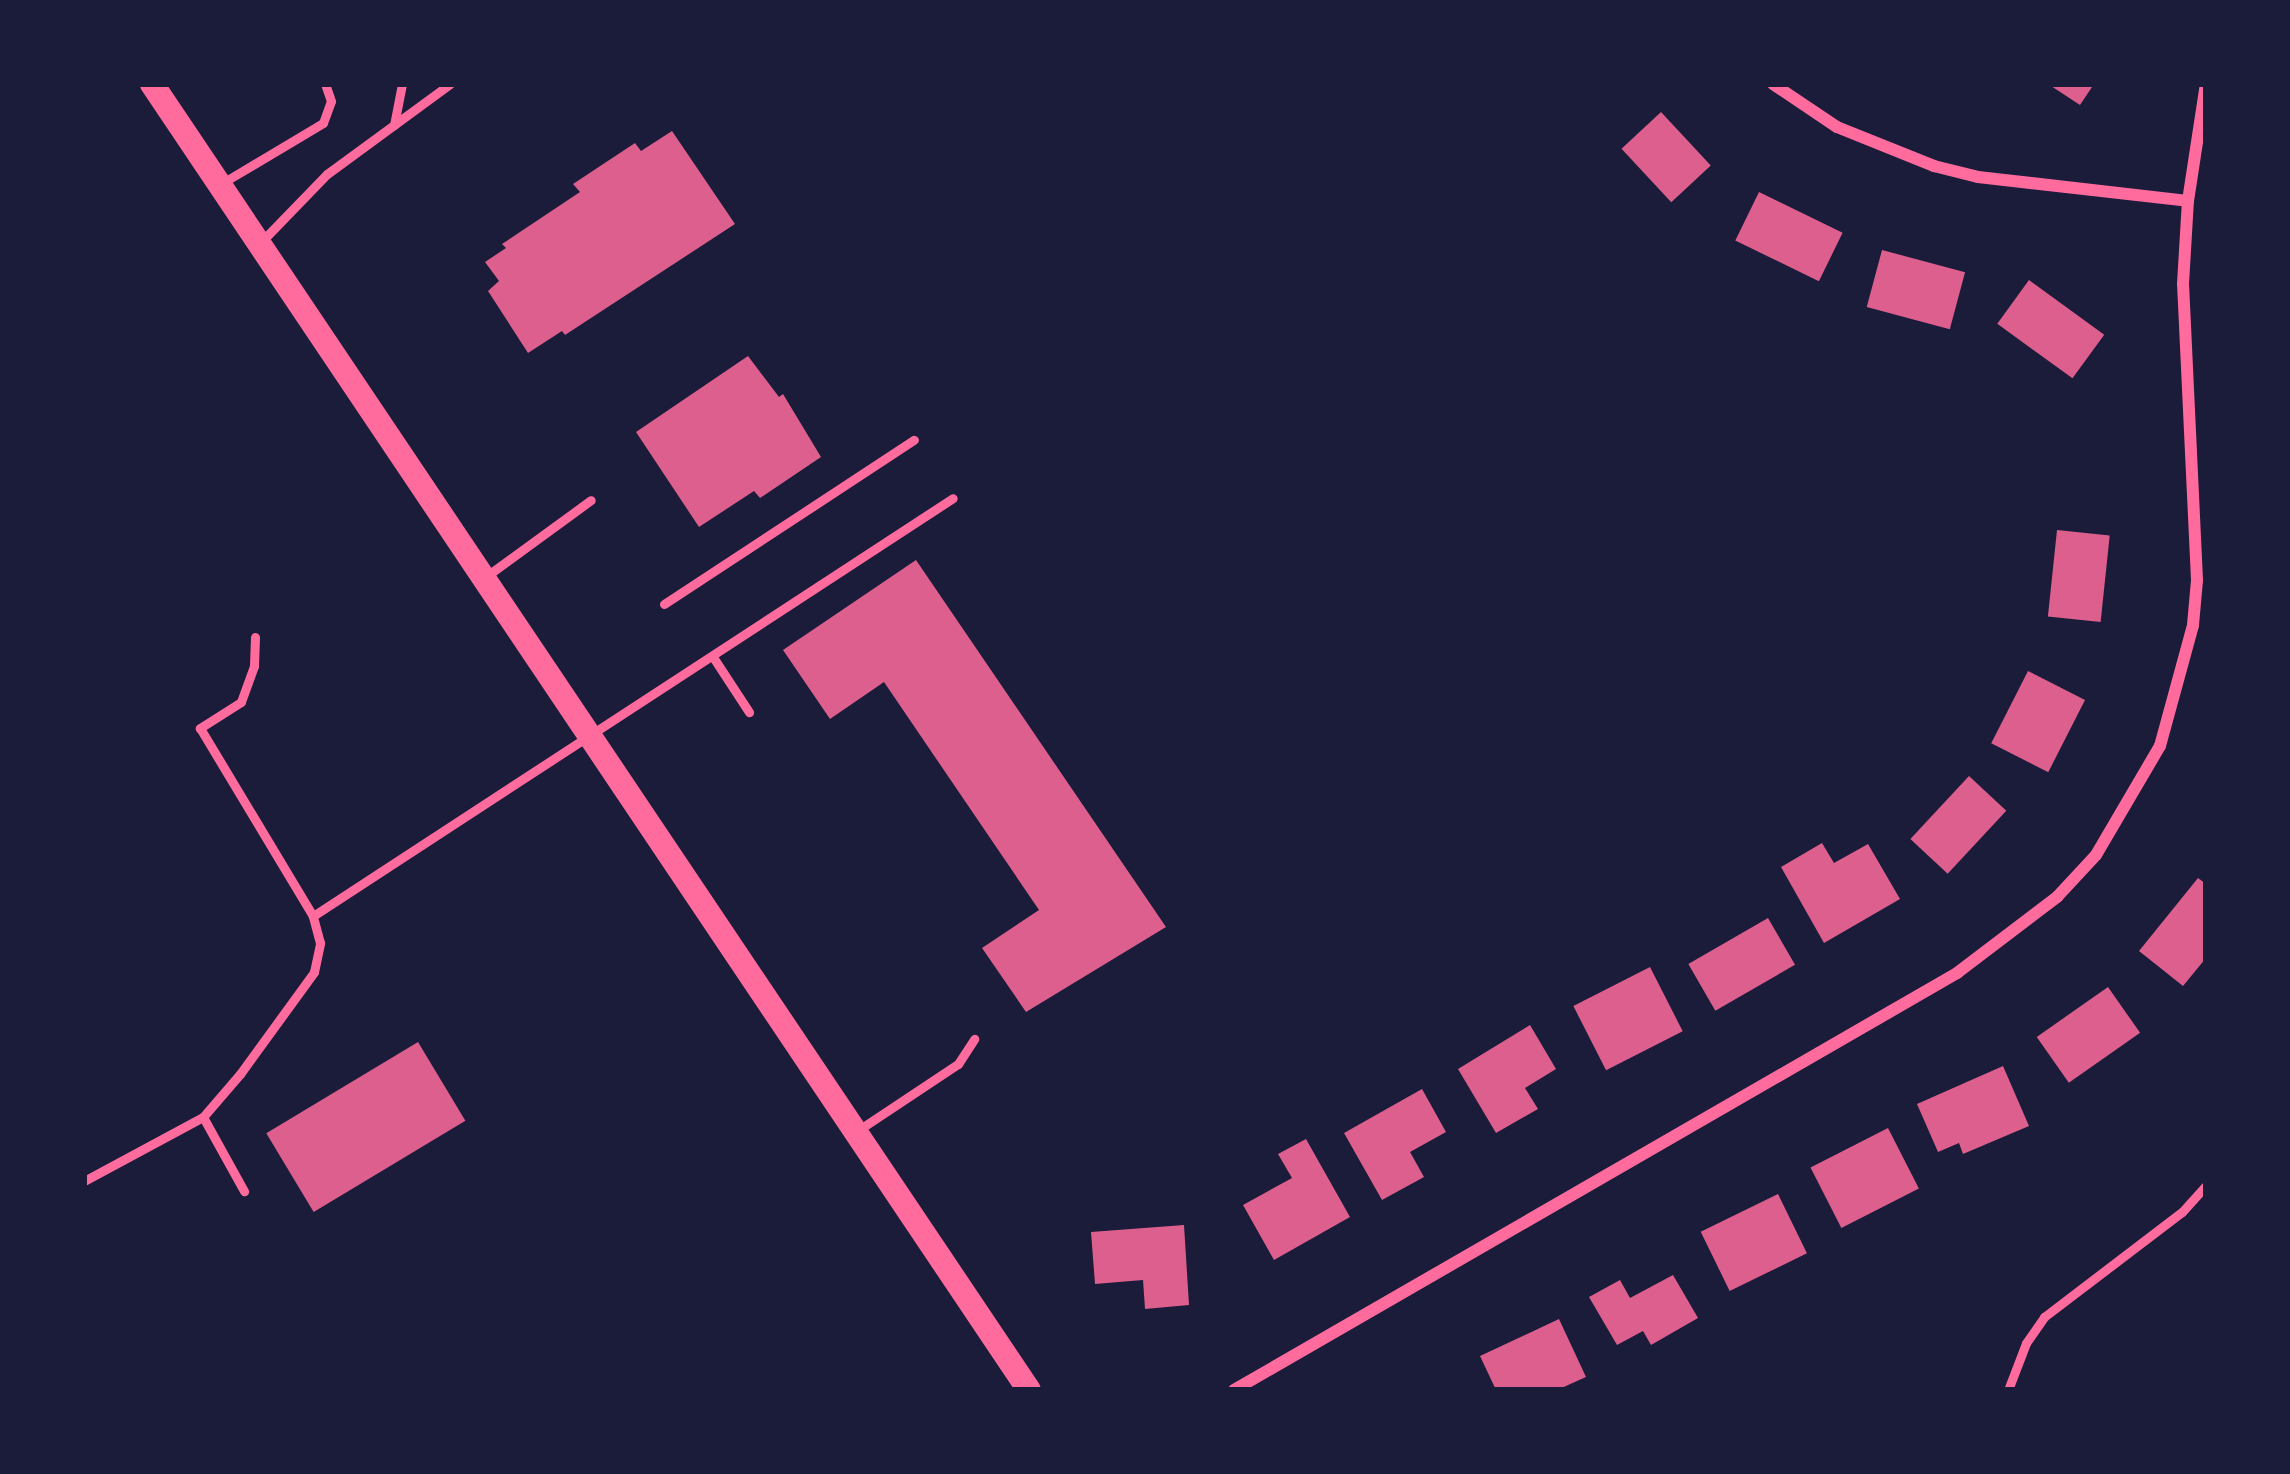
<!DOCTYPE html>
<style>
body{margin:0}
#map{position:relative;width:2290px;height:1474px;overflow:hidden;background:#1b1b3a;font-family:Montserrat,sans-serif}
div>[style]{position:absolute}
.building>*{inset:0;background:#dd5f8e;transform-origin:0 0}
.service>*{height:9px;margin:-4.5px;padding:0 4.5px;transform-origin:4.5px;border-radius:4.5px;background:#ff6b9d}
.minor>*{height:12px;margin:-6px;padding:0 6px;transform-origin:6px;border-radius:6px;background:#ff6b9d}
.secondary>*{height:24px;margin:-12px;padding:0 12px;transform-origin:12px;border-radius:12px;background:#ff6b9d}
span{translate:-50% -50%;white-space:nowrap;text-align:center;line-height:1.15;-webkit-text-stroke:9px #1b1b3a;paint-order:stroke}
.frame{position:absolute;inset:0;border:87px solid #1b1b3a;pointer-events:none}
</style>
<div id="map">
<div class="building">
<div style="clip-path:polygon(2048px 84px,2094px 84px,2080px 105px)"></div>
<div style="left:1661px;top:112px;width:73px;height:54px;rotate:47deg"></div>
<div style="clip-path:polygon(672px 131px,735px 224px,565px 335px,562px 331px,528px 353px,488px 291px,499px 281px,485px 262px,506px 248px,502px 244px,580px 192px,573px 184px,635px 143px,641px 151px)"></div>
<div style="left:1759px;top:192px;width:93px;height:54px;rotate:26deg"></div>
<div style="left:1882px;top:250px;width:86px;height:59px;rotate:15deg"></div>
<div style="left:2029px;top:280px;width:93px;height:54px;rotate:36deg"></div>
<div style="clip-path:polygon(748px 356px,779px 397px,783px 394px,821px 457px,760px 498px,754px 491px,699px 527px,636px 432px)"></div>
<div style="left:2057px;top:530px;width:53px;height:87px;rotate:6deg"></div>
<div style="clip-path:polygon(916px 560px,1166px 927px,1026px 1012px,982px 948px,1039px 910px,884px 682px,830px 719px,783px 650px)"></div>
<div style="left:2028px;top:671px;width:64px;height:81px;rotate:27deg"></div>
<div style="left:1969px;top:776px;width:51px;height:86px;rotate:43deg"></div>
<div style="clip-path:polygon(1822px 843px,1834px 863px,1868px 844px,1900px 899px,1824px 943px,1781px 867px)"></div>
<div style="clip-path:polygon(2198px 878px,2206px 884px,2206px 958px,2183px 986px,2139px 951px)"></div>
<div style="left:1768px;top:918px;width:54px;height:92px;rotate:60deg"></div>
<div style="left:1650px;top:967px;width:72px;height:86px;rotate:63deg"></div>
<div style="left:2108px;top:987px;width:56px;height:87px;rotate:55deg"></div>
<div style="clip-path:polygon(1530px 1025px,1556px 1069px,1525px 1088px,1538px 1109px,1496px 1133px,1458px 1069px)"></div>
<div style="left:418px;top:1042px;width:92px;height:177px;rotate:59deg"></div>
<div style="clip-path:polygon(2003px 1066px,2029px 1126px,1963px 1154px,1959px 1143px,1938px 1152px,1917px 1104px)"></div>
<div style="clip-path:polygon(1422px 1089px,1446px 1132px,1410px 1152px,1424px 1177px,1382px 1200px,1344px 1133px)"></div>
<div style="left:1888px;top:1128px;width:68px;height:87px;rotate:63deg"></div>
<div style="clip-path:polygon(1306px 1139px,1350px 1217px,1274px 1260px,1243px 1205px,1292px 1178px,1278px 1154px)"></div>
<div style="left:1778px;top:1194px;width:66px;height:86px;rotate:64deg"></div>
<div style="clip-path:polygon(1184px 1225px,1189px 1305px,1145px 1309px,1143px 1280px,1095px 1284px,1091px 1232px)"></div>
<div style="clip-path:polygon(1673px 1275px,1698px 1318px,1651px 1345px,1643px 1331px,1617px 1345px,1589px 1297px,1620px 1280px,1630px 1298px)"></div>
<div style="clip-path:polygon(1559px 1319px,1586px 1377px,1557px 1390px,1496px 1390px,1480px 1356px)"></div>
</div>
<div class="service">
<div style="left:394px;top:125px;width:42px;rotate:-79deg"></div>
<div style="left:224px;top:182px;width:115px;rotate:-30.8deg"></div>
<div style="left:323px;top:123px;width:23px;rotate:-70deg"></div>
<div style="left:331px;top:101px;width:18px;rotate:-109deg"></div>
<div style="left:263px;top:240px;width:92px;rotate:-45.9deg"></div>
<div style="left:327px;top:174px;width:152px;rotate:-36.2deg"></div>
<div style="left:484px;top:578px;width:132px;rotate:-36.1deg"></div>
<div style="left:664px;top:604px;width:299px;rotate:-33.3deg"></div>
<div style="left:255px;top:637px;width:29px;rotate:92deg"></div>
<div style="left:254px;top:666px;width:38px;rotate:110deg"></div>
<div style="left:241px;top:702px;width:49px;rotate:147.6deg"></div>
<div style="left:200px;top:728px;width:219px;rotate:59deg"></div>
<div style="left:313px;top:916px;width:764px;rotate:-33.15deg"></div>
<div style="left:713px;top:657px;width:66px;rotate:56.8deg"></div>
<div style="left:203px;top:1117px;width:85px;rotate:61deg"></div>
<div style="left:857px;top:1131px;width:121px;rotate:-33.6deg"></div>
<div style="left:958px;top:1064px;width:30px;rotate:-57deg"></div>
<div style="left:84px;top:1181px;width:135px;rotate:-28.3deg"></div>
<div style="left:203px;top:1117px;width:57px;rotate:-49.3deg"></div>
<div style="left:240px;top:1074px;width:126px;rotate:-54deg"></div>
<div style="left:314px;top:972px;width:30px;rotate:-78deg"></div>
<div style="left:320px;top:943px;width:28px;rotate:-105deg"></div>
<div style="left:2008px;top:1390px;width:50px;rotate:-69deg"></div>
<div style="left:2026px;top:1343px;width:32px;rotate:-55deg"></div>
<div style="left:2044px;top:1317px;width:173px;rotate:-37.3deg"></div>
<div style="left:2182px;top:1212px;width:36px;rotate:-48deg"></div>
</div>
<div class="minor">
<div style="left:1773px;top:84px;width:77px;rotate:33.9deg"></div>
<div style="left:1837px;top:127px;width:105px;rotate:21.9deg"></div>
<div style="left:1934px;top:166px;width:45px;rotate:14deg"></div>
<div style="left:1978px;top:177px;width:211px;rotate:6.5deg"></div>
<div style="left:1234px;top:1390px;width:835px;rotate:-29.97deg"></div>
<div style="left:1957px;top:973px;width:126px;rotate:-37.2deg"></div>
<div style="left:2057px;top:897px;width:57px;rotate:-47.1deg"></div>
<div style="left:2096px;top:855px;width:126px;rotate:-59.6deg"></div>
<div style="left:2160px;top:746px;width:125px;rotate:-74.7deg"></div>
<div style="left:2193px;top:625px;width:45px;rotate:-84.9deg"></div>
<div style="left:2197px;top:580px;width:296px;rotate:-92.7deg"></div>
<div style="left:2183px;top:284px;width:83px;rotate:-86.6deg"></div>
<div style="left:2188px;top:201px;width:118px;rotate:-81.3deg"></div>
</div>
<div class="secondary">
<div style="left:152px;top:84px;width:1573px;rotate:56.12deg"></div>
</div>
<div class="frame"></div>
</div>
